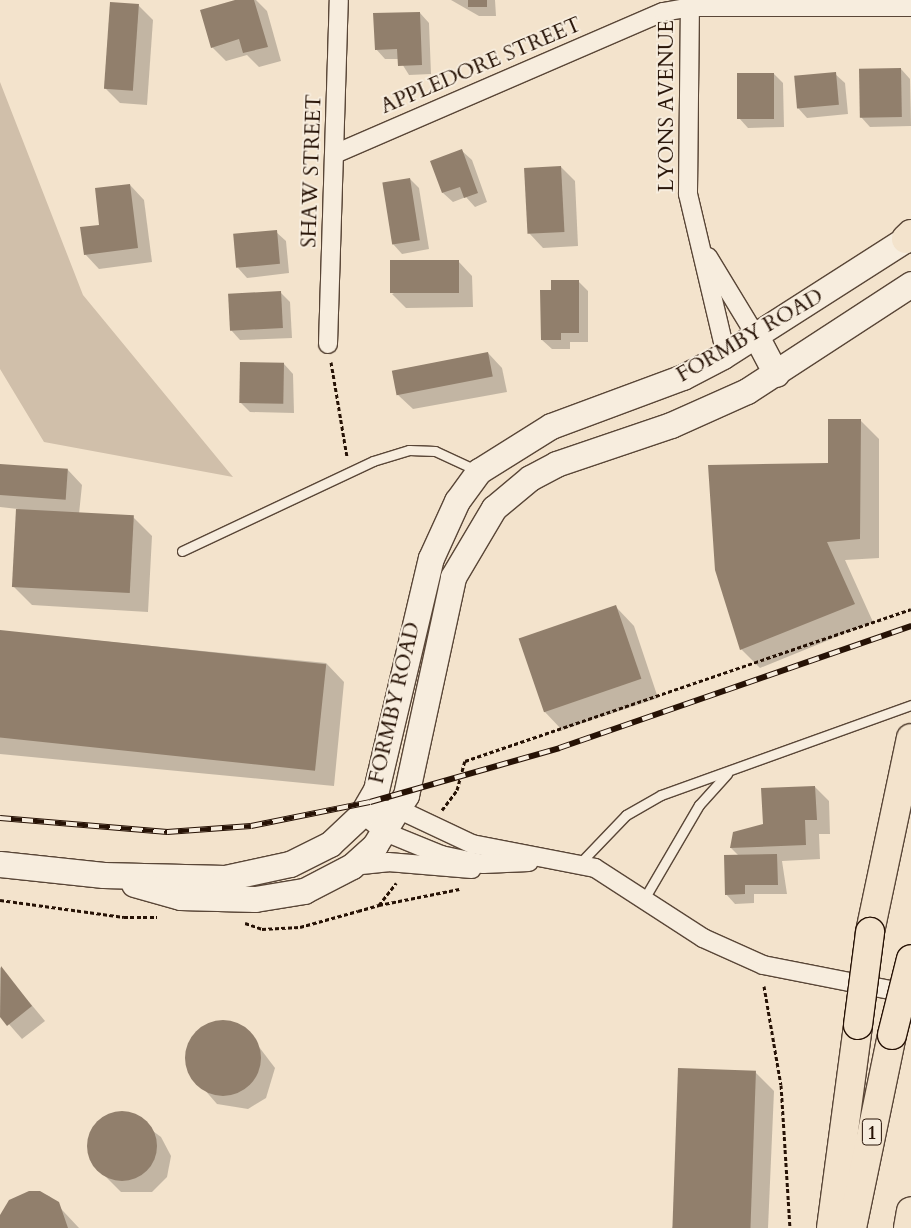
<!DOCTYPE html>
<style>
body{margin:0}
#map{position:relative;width:911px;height:1228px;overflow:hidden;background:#f3e3cc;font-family:Cardo,serif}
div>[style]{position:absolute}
.green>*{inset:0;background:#d0bfaa}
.shadow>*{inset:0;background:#0003}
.building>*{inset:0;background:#917f6c;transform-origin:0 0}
.round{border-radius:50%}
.path>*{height:3px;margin-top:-1.5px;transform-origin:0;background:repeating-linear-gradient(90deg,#261205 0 4px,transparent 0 6.5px)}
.roads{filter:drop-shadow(1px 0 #594637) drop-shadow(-1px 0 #594637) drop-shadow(0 1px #594637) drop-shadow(0 -1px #594637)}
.service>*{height:9px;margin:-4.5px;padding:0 4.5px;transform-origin:4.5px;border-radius:4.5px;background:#f7edde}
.minor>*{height:18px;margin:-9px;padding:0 9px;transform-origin:9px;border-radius:9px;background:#f7edde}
.secondary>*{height:25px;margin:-12.5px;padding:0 12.5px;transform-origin:12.5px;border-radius:12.5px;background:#f7edde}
.motorway>*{height:28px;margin:-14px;padding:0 14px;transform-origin:14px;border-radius:14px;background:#f3e3cc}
.rail>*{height:5.5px;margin-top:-2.75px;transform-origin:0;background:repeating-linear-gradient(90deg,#f7edde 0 11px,#261205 0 22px);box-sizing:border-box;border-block:1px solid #261205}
.bridges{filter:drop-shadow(1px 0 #261205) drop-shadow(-1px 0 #261205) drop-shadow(0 1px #261205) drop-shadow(0 -1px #261205)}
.motorway-bridge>*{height:28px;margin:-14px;padding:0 14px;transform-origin:14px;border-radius:14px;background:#f3e3cc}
span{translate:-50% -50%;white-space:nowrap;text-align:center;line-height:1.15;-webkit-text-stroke:4px #f7edde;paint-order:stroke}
.shield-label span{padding:1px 4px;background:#f7edde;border:1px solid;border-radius:4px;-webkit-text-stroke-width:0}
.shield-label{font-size:20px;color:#261205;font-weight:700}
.street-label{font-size:21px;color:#261205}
</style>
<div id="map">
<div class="green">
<div style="clip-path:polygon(0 82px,83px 295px,233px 477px,44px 442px,0 369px)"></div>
</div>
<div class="shadow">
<div style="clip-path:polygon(239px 0,256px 0,267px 11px,281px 61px,259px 67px,247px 55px,226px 61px,212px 47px)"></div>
<div style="clip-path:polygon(451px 0,495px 0,496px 16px,479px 16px)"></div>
<div style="clip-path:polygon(138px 5px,153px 20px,147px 105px,120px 103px,105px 88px)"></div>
<div style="clip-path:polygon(420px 13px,429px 23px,431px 74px,409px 75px,399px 59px,385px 59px,376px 49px)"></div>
<div style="clip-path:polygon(901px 69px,910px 79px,911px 126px,870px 127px,861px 117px)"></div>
<div style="clip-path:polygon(774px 74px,783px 83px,784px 127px,748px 128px,739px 118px)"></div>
<div style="clip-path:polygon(835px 74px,845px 83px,848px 114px,807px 118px,798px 108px)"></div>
<div style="clip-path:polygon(462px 151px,472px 160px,487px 202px,475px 207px,466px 197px,453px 202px,443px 193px)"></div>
<div style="clip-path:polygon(561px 167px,575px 181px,578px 246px,543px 248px,529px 233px)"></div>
<div style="clip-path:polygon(410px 179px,419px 188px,429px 249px,402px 254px,393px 244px)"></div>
<div style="clip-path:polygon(130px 185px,144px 200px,152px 262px,99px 269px,85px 254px)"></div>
<div style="clip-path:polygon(276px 232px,286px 241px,289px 273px,247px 278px,238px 268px)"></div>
<div style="clip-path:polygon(458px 261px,472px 276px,473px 307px,406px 308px,392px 294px)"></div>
<div style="clip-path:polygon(578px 281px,588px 291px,588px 342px,570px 342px,570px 349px,552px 349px,542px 340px,552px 291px)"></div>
<div style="clip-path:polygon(281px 293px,290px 302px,292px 338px,240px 340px,231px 330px)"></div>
<div style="clip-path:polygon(488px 353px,502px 368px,507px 392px,413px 409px,398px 395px,393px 371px)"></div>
<div style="clip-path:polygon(284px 364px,293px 374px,294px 413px,250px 412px,240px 402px)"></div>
<div style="clip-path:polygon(860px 420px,879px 439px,879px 558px,845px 560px,873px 622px,760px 668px,741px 649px,829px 464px)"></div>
<div style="clip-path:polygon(0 465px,68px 470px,82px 485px,79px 514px,133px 517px,152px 536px,148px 612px,32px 605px,13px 586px,18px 509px,0 507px)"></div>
<div style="clip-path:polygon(616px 607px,634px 626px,658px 698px,562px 730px,544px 711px)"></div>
<div style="clip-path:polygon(0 631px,326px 663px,344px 682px,334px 786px,0 754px)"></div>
<div style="clip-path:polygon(815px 787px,829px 801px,830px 834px,819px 834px,820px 859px,782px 861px,787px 894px,754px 894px,754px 903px,735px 904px,726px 894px,739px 856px,731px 848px,734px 833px,764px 825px)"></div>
<div style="clip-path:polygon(0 967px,45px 1021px,22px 1039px,0 1014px)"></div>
<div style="clip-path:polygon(213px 1022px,244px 1027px,275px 1068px,266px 1098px,248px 1109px,217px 1104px,189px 1072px,190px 1041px)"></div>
<div style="clip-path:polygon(755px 1072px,774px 1091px,768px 1228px,672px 1228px)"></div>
<div style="clip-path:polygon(127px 1112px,161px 1137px,171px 1156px,167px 1177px,152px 1192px,121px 1192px,91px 1162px,91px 1130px,106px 1116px)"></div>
<div style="clip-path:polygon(29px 1192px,49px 1196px,79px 1228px,0 1228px)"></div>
</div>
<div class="building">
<div style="clip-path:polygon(235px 0,254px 0,268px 47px,243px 53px,239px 39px,211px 48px,200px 10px)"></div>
<div style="left:468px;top:0;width:19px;height:7px"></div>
<div style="left:110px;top:2px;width:29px;height:87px;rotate:4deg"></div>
<div style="clip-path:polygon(420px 12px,422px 65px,398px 66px,397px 49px,375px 50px,373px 13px)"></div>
<div style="left:901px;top:68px;width:49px;height:42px;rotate:89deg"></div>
<div style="left:836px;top:72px;width:33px;height:42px;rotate:85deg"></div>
<div style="left:737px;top:73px;width:37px;height:46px"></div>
<div style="clip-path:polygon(462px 149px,478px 193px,464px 198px,460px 187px,442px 193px,430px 161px)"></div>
<div style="left:561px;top:166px;width:66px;height:37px;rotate:87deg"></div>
<div style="left:410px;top:178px;width:63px;height:28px;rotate:81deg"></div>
<div style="clip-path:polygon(130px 184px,138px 248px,84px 255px,80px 227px,99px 225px,95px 188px)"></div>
<div style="left:277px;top:230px;width:34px;height:44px;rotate:85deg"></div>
<div style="left:459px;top:260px;width:33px;height:69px;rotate:90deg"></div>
<div style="clip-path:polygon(551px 280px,579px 280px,579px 333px,561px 333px,561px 340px,541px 340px,540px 290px,551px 290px)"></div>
<div style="left:281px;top:291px;width:37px;height:53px;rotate:87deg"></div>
<div style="left:488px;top:352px;width:25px;height:98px;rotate:79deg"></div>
<div style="left:240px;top:362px;width:44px;height:41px;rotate:1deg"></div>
<div style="clip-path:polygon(828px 419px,861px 419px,860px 539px,827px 542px,855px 604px,740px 650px,715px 570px,708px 465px,828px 463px)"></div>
<div style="left:0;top:464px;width:68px;height:31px;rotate:4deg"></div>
<div style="left:16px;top:509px;width:118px;height:78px;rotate:3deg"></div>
<div style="left:616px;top:605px;width:78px;height:103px;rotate:71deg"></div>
<div style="left:0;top:630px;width:328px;height:107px;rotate:6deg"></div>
<div style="clip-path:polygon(815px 786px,817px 820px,805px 820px,806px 845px,730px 848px,733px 832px,763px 824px,761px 788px)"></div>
<div style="clip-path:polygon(777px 854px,778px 885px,745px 885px,745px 894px,725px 895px,724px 855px)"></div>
<div style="clip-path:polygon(1px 966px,32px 1006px,7px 1026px,0 1017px)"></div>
<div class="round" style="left:185px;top:1020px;width:76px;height:76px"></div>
<div style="left:678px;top:1068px;width:78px;height:160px;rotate:2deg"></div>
<div class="round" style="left:87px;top:1111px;width:70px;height:70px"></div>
<div style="clip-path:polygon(29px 1191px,40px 1191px,59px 1202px,68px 1228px,0 1228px,0 1215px,9px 1200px)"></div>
</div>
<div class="path">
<div style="left:331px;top:362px;width:96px;rotate:80.4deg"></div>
<div style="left:442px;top:810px;width:25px;rotate:-53deg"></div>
<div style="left:457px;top:790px;width:30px;rotate:-75deg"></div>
<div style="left:465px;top:761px;width:471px;rotate:-18.8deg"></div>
<div style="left:0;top:900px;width:125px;rotate:7.8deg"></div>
<div style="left:124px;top:917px;width:33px"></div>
<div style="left:379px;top:905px;width:82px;rotate:-11.3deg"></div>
<div style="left:245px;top:923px;width:18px;rotate:19deg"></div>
<div style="left:262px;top:929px;width:38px;rotate:-3deg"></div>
<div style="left:300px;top:927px;width:60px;rotate:-15.4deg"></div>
<div style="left:358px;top:911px;width:22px;rotate:-16deg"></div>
<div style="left:379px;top:905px;width:28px;rotate:-52deg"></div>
<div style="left:764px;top:986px;width:100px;rotate:80.3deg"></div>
<div style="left:781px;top:1085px;width:143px;rotate:86.4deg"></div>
</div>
<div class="roads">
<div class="service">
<div style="left:182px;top:551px;width:211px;rotate:-25.2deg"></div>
<div style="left:373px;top:461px;width:38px;rotate:-17deg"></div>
<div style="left:409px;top:450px;width:26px;rotate:2deg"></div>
<div style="left:435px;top:451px;width:47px;rotate:24.9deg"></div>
<div style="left:580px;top:863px;width:66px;rotate:-46.2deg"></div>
<div style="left:626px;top:815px;width:40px;rotate:-29.7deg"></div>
<div style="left:661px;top:795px;width:266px;rotate:-19.8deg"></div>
<div style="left:644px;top:899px;width:109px;rotate:-59.7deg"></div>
<div style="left:699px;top:805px;width:42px;rotate:-47.9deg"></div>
</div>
<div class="minor">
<div style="left:690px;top:0;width:194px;rotate:90.6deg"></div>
<div style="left:688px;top:194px;width:165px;rotate:76.7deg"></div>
<div style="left:337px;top:153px;width:355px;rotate:-23.4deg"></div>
<div style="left:663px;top:12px;width:27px;rotate:-10deg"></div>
<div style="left:690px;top:7px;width:221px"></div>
<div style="left:708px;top:257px;width:92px;rotate:58.7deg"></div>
<div style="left:328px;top:344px;width:344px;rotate:-88.2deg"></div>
<div style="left:365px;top:809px;width:35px;rotate:2deg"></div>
<div style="left:400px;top:810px;width:80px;rotate:25.3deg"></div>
<div style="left:472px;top:844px;width:125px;rotate:11deg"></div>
<div style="left:595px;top:868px;width:129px;rotate:32.9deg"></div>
<div style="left:703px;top:938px;width:66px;rotate:24.2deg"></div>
<div style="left:763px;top:965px;width:151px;rotate:11.1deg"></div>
<div style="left:362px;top:814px;width:29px;rotate:38deg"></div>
<div style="left:385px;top:832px;width:61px;rotate:22.3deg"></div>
<div style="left:441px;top:855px;width:43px;rotate:12.1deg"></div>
<div style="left:483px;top:864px;width:46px;rotate:-2.5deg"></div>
<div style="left:352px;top:866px;width:36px;rotate:-6deg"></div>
<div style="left:388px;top:862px;width:84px;rotate:4.8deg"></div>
</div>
<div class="secondary">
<div style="left:756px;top:336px;width:43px;rotate:62.2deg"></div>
<div style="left:0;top:864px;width:104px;rotate:6.1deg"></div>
<div style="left:103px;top:875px;width:122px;rotate:1.4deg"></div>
<div style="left:225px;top:878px;width:66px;rotate:-12.2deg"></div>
<div style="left:290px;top:864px;width:45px;rotate:-26.6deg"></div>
<div style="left:330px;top:844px;width:44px;rotate:-43.2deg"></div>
<div style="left:362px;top:814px;width:28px;rotate:-60deg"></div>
<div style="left:376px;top:790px;width:238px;rotate:-76.7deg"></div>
<div style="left:431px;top:558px;width:63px;rotate:-65.5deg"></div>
<div style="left:457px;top:501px;width:37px;rotate:-54deg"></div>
<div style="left:479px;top:471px;width:85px;rotate:-32deg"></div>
<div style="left:551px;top:426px;width:141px;rotate:-20.4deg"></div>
<div style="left:683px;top:377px;width:45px;rotate:-27.7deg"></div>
<div style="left:723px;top:356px;width:223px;rotate:-32.6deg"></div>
<div style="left:134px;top:884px;width:48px;rotate:15.8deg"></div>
<div style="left:180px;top:897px;width:75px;rotate:1.5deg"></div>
<div style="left:255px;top:899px;width:50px;rotate:-9.3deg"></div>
<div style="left:304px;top:891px;width:54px;rotate:-27.5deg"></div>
<div style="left:352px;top:866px;width:31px;rotate:-42deg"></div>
<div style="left:375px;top:845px;width:59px;rotate:-58.2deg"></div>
<div style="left:406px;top:795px;width:223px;rotate:-77.8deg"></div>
<div style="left:453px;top:577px;width:80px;rotate:-59.3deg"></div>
<div style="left:494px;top:508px;width:47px;rotate:-39.8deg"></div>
<div style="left:530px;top:478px;width:30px;rotate:-28deg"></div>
<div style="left:556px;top:464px;width:121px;rotate:-18.7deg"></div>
<div style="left:671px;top:425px;width:83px;rotate:-24.1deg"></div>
<div style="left:747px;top:391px;width:196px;rotate:-33.1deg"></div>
</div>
<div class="motorway">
<div style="left:906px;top:239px;width:7px;rotate:-45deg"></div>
<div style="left:870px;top:932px;width:198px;rotate:-78.1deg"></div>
<div style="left:831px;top:1228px;width:205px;rotate:-82.4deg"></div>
<div style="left:852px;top:1228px;width:197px;rotate:-78.3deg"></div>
<div style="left:908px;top:1228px;width:17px;rotate:-80deg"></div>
</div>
</div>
<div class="rail">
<div style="left:0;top:818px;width:168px;rotate:4.8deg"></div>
<div style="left:167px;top:832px;width:84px;rotate:-4.1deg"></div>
<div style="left:251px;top:826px;width:121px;rotate:-11.4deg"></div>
<div style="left:370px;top:802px;width:197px;rotate:-15.9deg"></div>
<div style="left:559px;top:748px;width:373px;rotate:-19.1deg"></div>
</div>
<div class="bridges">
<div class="motorway-bridge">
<div style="left:858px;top:1025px;width:94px;rotate:-82.6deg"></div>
<div style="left:892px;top:1035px;width:78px;rotate:-76deg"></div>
</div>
</div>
<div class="shield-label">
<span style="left:872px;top:1132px">1</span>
</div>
<div class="street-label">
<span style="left:481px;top:66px;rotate:-23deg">APPLEDORE STREET</span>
<span style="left:667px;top:106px;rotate:-90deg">LYONS AVENUE</span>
<span style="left:312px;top:171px;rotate:-88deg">SHAW STREET</span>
<span style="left:750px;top:336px;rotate:-30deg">FORMBY ROAD</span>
<span style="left:395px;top:703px;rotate:-77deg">FORMBY ROAD</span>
</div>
</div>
